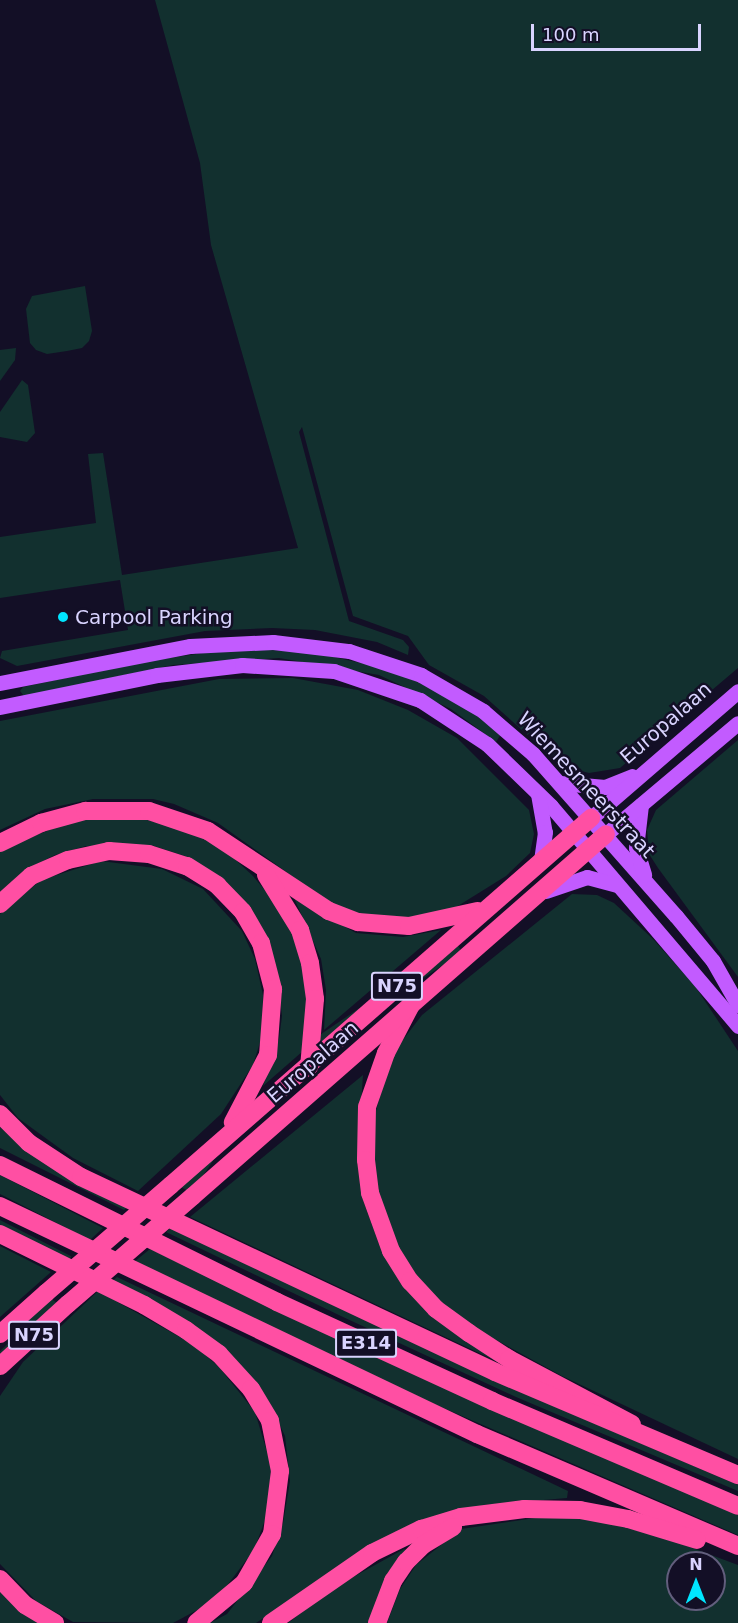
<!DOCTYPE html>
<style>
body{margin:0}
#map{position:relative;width:738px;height:1623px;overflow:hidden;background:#130f26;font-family:"DejaVu Sans",sans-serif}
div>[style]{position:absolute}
.green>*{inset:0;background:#12302f;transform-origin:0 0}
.major>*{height:15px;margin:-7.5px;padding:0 7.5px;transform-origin:7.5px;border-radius:7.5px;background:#c25bff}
.highway>*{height:18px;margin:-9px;padding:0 9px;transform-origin:9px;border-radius:9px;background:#ff4fa3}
.highway-bridge>*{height:18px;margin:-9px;padding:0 9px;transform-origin:9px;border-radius:9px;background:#ff4fa3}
.dots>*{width:16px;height:16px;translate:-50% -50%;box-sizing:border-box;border:3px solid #130f26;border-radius:50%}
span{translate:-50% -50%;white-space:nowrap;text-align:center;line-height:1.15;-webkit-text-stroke:5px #130f26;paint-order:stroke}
.shield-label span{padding:2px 4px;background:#130f26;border:2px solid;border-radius:4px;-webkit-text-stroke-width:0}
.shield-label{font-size:18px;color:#d9d4ff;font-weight:700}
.poi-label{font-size:20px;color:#d9d4ff}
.left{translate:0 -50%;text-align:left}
.street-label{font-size:20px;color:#d9d4ff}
.north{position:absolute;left:666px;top:1551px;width:60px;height:60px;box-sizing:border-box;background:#130f26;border:2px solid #625e7d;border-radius:50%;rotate:0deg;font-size:16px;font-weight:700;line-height:24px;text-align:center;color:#d9d4ff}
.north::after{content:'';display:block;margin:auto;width:21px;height:27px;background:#00e5ff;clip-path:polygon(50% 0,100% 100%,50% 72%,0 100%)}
.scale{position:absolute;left:531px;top:24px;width:170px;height:27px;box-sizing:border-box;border:3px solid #d9d4ff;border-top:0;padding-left:8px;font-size:18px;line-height:21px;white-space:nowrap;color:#d9d4ff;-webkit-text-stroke:4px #130f26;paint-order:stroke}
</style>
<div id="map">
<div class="green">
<div style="clip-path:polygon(155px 0,738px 0,738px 668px,620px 768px,589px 773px,562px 766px,484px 696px,429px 665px,408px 636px,353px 616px,302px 427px,299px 432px,349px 621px,403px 640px,409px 647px,408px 655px,377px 642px,315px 630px,272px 628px,205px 631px,17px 666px,0 658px,2px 651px,128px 630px,120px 580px,0 598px,0 537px,96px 523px,88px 454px,103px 453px,122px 575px,298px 548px,211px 245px,200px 163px)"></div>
<div style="clip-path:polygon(85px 286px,92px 331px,89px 341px,82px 348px,67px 351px,47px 354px,36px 350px,30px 343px,26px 309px,32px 296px)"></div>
<div style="clip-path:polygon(16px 348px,15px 360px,0 381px,0 350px)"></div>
<div style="clip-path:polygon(22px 380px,28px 385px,35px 433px,27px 442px,0 437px,0 412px)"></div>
<div style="clip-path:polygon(270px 650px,310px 652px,375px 666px,418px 682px,468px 709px,501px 734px,496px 742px,451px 709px,379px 675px,279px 658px,173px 665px,24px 696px,20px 691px,23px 687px,142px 662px,217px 651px)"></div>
<div style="clip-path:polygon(293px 678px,358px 690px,408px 710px,457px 738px,529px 810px,534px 834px,530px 853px,506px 876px,453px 909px,400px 919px,371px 918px,345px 911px,320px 896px,218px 823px,174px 804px,153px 799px,93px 799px,45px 809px,0 830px,0 721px,219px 679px)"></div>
<div style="clip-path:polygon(738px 740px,738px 977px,658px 868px,649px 854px,647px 830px,656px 810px)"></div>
<div style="clip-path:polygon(132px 816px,197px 833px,225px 850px,253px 876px,284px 913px,296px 936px,309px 988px,303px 1051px,263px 1086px,279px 1039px,282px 1016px,276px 966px,185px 856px,151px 845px,86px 846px,55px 855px,25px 870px,0 892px,0 850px,76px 819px)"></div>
<div style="clip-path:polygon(101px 861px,162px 869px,203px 889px,242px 931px,255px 959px,263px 995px,262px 1036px,253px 1065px,221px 1114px,138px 1191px,73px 1158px,18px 1118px,0 1095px,0 914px,41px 880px)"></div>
<div style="clip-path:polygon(572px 894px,597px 895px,614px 903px,653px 939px,695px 986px,738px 1051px,738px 1459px,562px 1376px,467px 1324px,437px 1300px,411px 1272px,383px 1217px,372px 1164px,374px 1118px,388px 1067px,399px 1045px,422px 1015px)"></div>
<div style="clip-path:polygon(294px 898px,356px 933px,403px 937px,441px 930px,324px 1030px,326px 990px,321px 959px)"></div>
<div style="left:456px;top:943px;width:11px;height:180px;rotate:56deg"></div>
<div style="clip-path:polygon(363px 1075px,358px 1151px,364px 1203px,379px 1244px,513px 1369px,190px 1217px)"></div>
<div style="clip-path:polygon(294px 1087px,215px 1158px,202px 1177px,186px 1190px,176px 1184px)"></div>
<div style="clip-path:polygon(0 1127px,12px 1138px,129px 1206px,124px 1210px,0 1148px)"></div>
<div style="clip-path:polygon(0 1175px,103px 1228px,90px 1240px,0 1194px)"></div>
<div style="left:0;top:1220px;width:80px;height:8px;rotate:27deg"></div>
<div style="clip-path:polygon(172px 1227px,514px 1389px,738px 1485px,738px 1491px,516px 1397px,343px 1317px,166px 1232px)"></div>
<div style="clip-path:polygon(0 1246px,51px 1272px,0 1317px)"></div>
<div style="clip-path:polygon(150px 1249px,425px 1379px,738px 1515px,738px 1535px,432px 1403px,134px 1262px)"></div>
<div style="clip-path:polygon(117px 1277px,568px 1491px,567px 1498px,483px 1505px,307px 1589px,256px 1623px,210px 1623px,227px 1614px,272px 1556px,283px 1523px,290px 1481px,285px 1436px,268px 1400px,233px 1356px,111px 1282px)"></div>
<div style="clip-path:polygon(98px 1291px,194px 1345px,219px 1367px,255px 1412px,271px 1465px,268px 1512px,254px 1550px,216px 1600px,173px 1623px,73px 1622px,36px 1601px,0 1564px,0 1396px,23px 1362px)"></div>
<div style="clip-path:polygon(50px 1298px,60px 1305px,0 1357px,0 1351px,27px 1326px,34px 1310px)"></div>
<div style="clip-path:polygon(evenodd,548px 1516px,584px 1517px,663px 1537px,738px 1565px,738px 1623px,387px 1623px,400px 1589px,416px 1565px,461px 1529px,548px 1516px,678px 1563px,714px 1563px,714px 1599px,678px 1599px,678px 1563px)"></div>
<div style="clip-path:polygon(404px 1549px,410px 1551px,385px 1588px,369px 1623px,288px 1623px,335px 1587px)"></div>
<div style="clip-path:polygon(0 1592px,40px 1623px,0 1623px)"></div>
</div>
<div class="major">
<div style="left:0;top:683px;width:194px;rotate:-11deg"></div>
<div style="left:190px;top:646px;width:83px;rotate:-2.8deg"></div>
<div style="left:273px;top:642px;width:77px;rotate:6.8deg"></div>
<div style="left:349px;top:651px;width:76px;rotate:18.4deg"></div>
<div style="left:421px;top:675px;width:72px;rotate:30.1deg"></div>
<div style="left:483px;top:711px;width:66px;rotate:40.7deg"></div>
<div style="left:533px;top:754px;width:216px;rotate:48.6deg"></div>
<div style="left:676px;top:916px;width:58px;rotate:50.6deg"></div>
<div style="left:713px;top:961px;width:51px;rotate:60.4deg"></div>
<div style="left:0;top:707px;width:160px;rotate:-11.5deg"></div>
<div style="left:157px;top:675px;width:86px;rotate:-6.7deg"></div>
<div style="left:242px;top:665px;width:92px;rotate:3.7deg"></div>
<div style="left:334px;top:671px;width:91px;rotate:18.6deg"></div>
<div style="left:420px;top:700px;width:80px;rotate:33.3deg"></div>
<div style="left:487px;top:744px;width:89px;rotate:44.1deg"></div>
<div style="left:551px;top:806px;width:289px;rotate:49.6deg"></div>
<div style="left:560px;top:783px;width:45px;rotate:5.1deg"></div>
<div style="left:605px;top:787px;width:29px;rotate:-22deg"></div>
<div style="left:538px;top:794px;width:39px;rotate:80deg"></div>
<div style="left:545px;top:832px;width:29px;rotate:98deg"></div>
<div style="left:641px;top:805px;width:43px;rotate:96.6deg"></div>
<div style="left:636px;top:848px;width:28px;rotate:73deg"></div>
<div style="left:591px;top:818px;width:194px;rotate:-40.8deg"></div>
<div style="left:606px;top:834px;width:172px;rotate:-40.1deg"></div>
<div style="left:546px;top:891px;width:43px;rotate:-18.9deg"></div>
<div style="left:587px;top:877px;width:31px;rotate:15deg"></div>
</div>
<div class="highway">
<div style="left:0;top:843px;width:46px;rotate:-26deg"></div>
<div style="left:41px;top:823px;width:46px;rotate:-15.3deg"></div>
<div style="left:85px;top:811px;width:64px"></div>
<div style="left:149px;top:811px;width:62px;rotate:18.7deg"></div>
<div style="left:208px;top:831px;width:145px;rotate:33.5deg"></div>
<div style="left:329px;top:911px;width:31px;rotate:21deg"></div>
<div style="left:358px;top:922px;width:51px;rotate:4.5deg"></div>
<div style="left:409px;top:926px;width:70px;rotate:-12.4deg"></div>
<div style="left:266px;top:875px;width:65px;rotate:58.3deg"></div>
<div style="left:300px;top:930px;width:34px;rotate:73deg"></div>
<div style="left:310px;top:963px;width:36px;rotate:82deg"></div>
<div style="left:315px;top:999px;width:68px;rotate:95deg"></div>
<div style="left:0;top:904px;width:42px;rotate:-42.1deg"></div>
<div style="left:31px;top:876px;width:40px;rotate:-23.4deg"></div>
<div style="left:68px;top:860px;width:42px;rotate:-12.4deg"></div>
<div style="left:109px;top:851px;width:40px;rotate:4.3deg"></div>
<div style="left:149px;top:854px;width:40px;rotate:18deg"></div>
<div style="left:187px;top:866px;width:36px;rotate:32deg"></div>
<div style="left:217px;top:885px;width:37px;rotate:46deg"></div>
<div style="left:243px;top:912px;width:36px;rotate:60deg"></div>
<div style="left:261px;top:943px;width:48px;rotate:75.4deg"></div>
<div style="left:273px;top:989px;width:66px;rotate:94.3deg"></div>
<div style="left:268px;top:1055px;width:76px;rotate:117.6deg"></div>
<div style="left:411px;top:1005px;width:54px;rotate:117.5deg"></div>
<div style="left:386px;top:1053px;width:57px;rotate:109.4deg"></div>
<div style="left:367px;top:1107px;width:53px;rotate:91.1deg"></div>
<div style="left:366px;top:1160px;width:33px;rotate:83deg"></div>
<div style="left:370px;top:1193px;width:62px;rotate:70.1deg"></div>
<div style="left:391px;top:1251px;width:36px;rotate:58deg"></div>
<div style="left:410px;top:1281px;width:38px;rotate:47deg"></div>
<div style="left:436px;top:1309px;width:41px;rotate:36deg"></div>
<div style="left:469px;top:1333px;width:48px;rotate:33deg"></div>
<div style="left:509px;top:1359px;width:139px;rotate:27.9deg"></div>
<div style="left:0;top:1114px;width:41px;rotate:45deg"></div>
<div style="left:29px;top:1143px;width:62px;rotate:33.2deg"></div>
<div style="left:81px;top:1177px;width:458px;rotate:25.2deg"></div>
<div style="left:495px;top:1372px;width:264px;rotate:23deg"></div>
<div style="left:0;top:1165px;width:309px;rotate:26.3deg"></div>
<div style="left:277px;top:1302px;width:237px;rotate:24.7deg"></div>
<div style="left:492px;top:1401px;width:267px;rotate:23.1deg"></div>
<div style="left:171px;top:1185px;width:558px;rotate:-41.15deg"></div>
<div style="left:193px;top:1196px;width:549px;rotate:-41.23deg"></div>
<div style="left:0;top:1206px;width:529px;rotate:25.55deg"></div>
<div style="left:477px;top:1434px;width:284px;rotate:23.2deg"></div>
<div style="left:0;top:1234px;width:161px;rotate:26.2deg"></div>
<div style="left:144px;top:1305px;width:49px;rotate:30.8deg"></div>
<div style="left:186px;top:1330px;width:41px;rotate:36deg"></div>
<div style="left:219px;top:1354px;width:47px;rotate:47.6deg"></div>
<div style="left:251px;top:1389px;width:37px;rotate:59deg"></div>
<div style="left:270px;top:1421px;width:51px;rotate:78.7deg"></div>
<div style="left:280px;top:1471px;width:64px;rotate:97.2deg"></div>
<div style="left:272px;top:1534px;width:56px;rotate:119.7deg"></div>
<div style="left:244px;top:1583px;width:62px;rotate:140.2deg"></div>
<div style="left:0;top:1334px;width:62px;rotate:-41.7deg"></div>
<div style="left:0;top:1366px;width:92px;rotate:-42.4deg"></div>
<div style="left:0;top:1579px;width:36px;rotate:46deg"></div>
<div style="left:25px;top:1605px;width:35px;rotate:31deg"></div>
<div style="left:271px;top:1623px;width:123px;rotate:-34.7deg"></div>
<div style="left:372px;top:1553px;width:55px;rotate:-26.1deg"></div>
<div style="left:421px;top:1529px;width:42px;rotate:-16.7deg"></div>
<div style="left:461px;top:1517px;width:64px;rotate:-7.2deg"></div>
<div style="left:524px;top:1509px;width:56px;rotate:1deg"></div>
<div style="left:580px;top:1510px;width:49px;rotate:10.6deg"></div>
<div style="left:628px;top:1519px;width:72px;rotate:16.9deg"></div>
<div style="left:377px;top:1623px;width:45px;rotate:-69.1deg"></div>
<div style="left:393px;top:1581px;width:23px;rotate:-56deg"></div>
<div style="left:406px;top:1562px;width:24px;rotate:-45deg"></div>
<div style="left:423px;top:1545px;width:35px;rotate:-31deg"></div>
</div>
<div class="highway-bridge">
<div style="left:46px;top:1293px;width:165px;rotate:-40.8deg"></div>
<div style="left:68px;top:1304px;width:165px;rotate:-40.8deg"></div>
</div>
<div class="dots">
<div style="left:63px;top:617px;background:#00e5ff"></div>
</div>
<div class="shield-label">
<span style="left:397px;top:986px">N75</span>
<span style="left:34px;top:1335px">N75</span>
<span style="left:366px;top:1343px">E314</span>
</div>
<div class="poi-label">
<span class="left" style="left:75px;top:617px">Carpool Parking</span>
</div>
<div class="street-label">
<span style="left:666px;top:723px;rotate:-41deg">Europalaan</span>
<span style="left:586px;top:785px;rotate:47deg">Wiemesmeerstraat</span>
<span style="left:313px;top:1062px;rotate:-41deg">Europalaan</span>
</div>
<div class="north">N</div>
<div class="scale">100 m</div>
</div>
